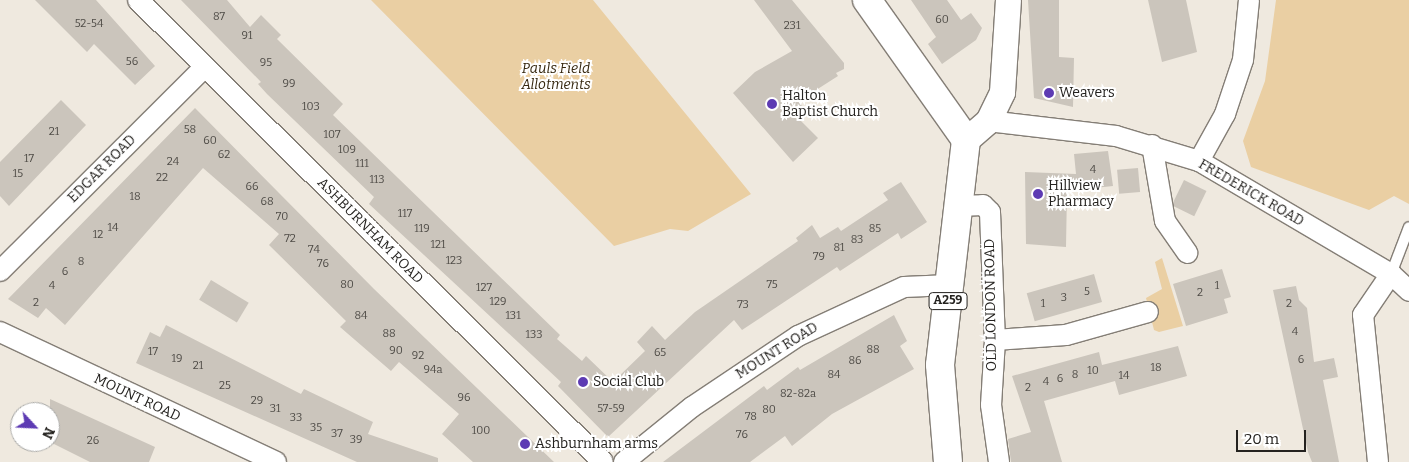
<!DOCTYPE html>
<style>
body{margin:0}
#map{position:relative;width:1409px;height:462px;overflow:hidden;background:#efe9df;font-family:Bitter,serif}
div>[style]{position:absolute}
.green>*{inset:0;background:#eacfa3}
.building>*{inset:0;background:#cbc5bc;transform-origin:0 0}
.roads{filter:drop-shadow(1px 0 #847e76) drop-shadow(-1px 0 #847e76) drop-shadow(0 1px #847e76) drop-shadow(0 -1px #847e76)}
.service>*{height:10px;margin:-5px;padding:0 5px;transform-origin:5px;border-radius:5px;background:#fff}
.minor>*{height:20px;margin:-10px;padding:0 10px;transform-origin:10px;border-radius:10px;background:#fff}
.tertiary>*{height:25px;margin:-12.5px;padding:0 12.5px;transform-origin:12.5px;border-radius:12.5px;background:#fff}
.trunk>*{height:28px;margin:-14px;padding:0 14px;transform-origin:14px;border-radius:14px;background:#fff}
.dots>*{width:14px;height:14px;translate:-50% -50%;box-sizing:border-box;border:2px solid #fff;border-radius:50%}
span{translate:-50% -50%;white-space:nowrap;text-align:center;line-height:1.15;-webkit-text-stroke:4px #fff;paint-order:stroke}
.number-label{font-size:11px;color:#4e4b46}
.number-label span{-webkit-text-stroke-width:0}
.shield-label span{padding:1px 4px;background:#fff;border:1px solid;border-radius:4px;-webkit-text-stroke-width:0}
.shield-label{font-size:12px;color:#24221f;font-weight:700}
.park-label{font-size:14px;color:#362810;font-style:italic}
.poi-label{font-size:14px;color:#24221f}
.left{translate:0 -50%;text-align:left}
.street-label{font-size:14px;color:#24221f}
.north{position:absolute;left:10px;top:402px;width:50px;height:50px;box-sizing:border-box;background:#fff;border:1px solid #a7a7a5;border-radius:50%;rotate:115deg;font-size:14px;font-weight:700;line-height:20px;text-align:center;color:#24221f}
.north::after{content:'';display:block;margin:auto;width:18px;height:22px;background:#5d3bb3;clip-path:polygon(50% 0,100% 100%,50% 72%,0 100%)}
.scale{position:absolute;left:1236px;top:430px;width:70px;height:22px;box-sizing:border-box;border:2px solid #24221f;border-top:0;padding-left:6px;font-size:15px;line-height:18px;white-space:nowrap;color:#24221f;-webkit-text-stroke:4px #fff;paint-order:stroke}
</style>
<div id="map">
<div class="green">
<div style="clip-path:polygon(371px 0,593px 0,751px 194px,688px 231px,670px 229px,614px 246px)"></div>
<div style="clip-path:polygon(1276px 0,1409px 0,1409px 204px,1394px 196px,1369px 210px,1251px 167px,1243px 141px,1265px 81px)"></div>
<div style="clip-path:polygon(1162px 258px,1183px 326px,1159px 332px,1154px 330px,1146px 298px,1162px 289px,1155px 262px)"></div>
</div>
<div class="building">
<div style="clip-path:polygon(35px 0,96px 0,155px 66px,135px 85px,94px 44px,87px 52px)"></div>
<div style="clip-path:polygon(181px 0,227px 0,250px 27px,261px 15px,281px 35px,277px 39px,343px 104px,333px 115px,560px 335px,557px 339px,582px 361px,586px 356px,613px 382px,645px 351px,637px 342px,652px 326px,665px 340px,695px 312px,798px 241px,796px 238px,812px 225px,820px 238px,838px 227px,841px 231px,888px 200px,883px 193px,901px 182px,927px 222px,901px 239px,898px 233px,840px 271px,837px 267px,742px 330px,734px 320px,608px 437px,558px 386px,561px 382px,369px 204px,374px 197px,267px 94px,258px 84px,261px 82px)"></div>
<div style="clip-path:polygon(754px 0,792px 0,844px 63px,844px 69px,836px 73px,838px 76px,799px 101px,803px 107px,795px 115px,818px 138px,793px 162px,733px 93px,755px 72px,792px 51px)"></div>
<div style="clip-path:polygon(911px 0,947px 0,961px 20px,971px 13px,982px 28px,976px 40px,942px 64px,928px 44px,936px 37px)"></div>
<div style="clip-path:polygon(1028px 0,1059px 0,1059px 57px,1074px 58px,1073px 107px,1034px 98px)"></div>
<div style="clip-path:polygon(1148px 0,1186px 0,1197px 52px,1162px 62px)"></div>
<div style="clip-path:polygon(61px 100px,86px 125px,9px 206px,0 196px,0 162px)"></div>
<div style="clip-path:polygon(195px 108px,374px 289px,554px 462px,473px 462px,442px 434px,459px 414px,399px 362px,391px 371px,340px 327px,346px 321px,269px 245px,279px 234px,203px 168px,65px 325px,46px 308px,38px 318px,8px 299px)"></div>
<div style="clip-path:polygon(1108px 151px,1113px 186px,1067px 191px,1066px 247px,1026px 244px,1025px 172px,1076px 174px,1074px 154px)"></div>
<div style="left:1138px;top:168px;width:24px;height:21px;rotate:85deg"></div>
<div style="left:1184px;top:180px;width:25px;height:28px;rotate:26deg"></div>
<div style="clip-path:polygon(1222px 269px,1231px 297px,1224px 299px,1228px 313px,1186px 326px,1173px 284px)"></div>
<div style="left:1094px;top:274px;width:29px;height:70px;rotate:74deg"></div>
<div style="left:211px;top:280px;width:44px;height:23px;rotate:31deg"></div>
<div style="clip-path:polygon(1296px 286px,1299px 300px,1307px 308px,1314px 362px,1334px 358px,1338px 377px,1323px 380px,1339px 462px,1312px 462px,1308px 452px,1273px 290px)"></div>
<div style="clip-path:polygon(894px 315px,907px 341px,900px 346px,914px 369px,832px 414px,792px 446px,785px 436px,750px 462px,663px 462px,764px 386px,767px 390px,798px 367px,800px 370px)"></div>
<div style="clip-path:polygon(166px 325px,301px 394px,304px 389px,373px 422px,368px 434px,438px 458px,438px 462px,357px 462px,136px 363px,150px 332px,160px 337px)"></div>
<div style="clip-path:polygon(1178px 346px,1187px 376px,1119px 395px,1115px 381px,1044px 401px,1062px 462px,1011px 462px,1008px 439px,1031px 432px,1012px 376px,1099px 352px,1102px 365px)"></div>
<div style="clip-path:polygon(50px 399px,155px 447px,149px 462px,90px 462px,50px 442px)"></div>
</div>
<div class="roads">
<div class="service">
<div style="left:1391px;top:274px;width:50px;rotate:-69deg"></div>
</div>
<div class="minor">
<div style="left:138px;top:0;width:655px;rotate:44.81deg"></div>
<div style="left:988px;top:121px;width:129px;rotate:6.7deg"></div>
<div style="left:1116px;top:136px;width:87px;rotate:16.8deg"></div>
<div style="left:1199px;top:161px;width:223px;rotate:30.5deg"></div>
<div style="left:1391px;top:274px;width:25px;rotate:43deg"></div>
<div style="left:1152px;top:145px;width:77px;rotate:80.3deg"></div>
<div style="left:1165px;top:221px;width:39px;rotate:55deg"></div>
<div style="left:1199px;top:161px;width:54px;rotate:-61deg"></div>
<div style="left:1225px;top:114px;width:57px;rotate:-71.6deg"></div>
<div style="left:1243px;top:60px;width:60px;rotate:-84.3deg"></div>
<div style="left:958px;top:206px;width:25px;rotate:-2deg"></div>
<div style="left:983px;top:205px;width:10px;rotate:45deg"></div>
<div style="left:990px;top:212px;width:128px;rotate:87.8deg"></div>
<div style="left:995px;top:340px;width:65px;rotate:93.5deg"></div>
<div style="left:991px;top:405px;width:58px;rotate:82deg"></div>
<div style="left:0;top:271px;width:289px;rotate:-44.9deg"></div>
<div style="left:0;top:332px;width:305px;rotate:25.2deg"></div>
<div style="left:995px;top:340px;width:71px;rotate:-4deg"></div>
<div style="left:1066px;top:335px;width:85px;rotate:-15.7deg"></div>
<div style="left:624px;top:462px;width:87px;rotate:-39deg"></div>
<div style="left:692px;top:407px;width:128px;rotate:-33.8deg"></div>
<div style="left:798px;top:336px;width:117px;rotate:-24.8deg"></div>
<div style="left:904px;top:287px;width:46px;rotate:-2.5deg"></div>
<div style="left:1378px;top:462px;width:148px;rotate:-95.8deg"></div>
<div style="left:1363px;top:315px;width:50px;rotate:-55.7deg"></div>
</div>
<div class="tertiary">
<div style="left:966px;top:140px;width:29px;rotate:-41deg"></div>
<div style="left:988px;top:121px;width:32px;rotate:-64deg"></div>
<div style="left:1002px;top:92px;width:92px;rotate:-86.3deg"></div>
</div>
<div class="trunk">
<div style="left:867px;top:0;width:171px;rotate:54.7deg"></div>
<div style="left:966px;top:140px;width:226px;rotate:96.6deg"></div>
<div style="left:940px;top:365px;width:97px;rotate:85.3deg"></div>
</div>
</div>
<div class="dots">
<div style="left:1049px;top:93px;background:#5d3bb3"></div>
<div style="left:772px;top:104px;background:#5d3bb3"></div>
<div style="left:1038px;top:194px;background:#5d3bb3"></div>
<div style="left:583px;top:382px;background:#5d3bb3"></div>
<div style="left:525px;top:444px;background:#5d3bb3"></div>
</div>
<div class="number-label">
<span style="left:219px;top:17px">87</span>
<span style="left:942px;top:20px">60</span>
<span style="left:89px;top:24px">52-54</span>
<span style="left:792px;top:26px">231</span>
<span style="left:247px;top:36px">91</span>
<span style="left:132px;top:62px">56</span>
<span style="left:266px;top:63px">95</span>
<span style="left:289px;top:84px">99</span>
<span style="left:311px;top:107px">103</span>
<span style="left:190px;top:130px">58</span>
<span style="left:54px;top:132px">21</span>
<span style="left:332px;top:135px">107</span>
<span style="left:210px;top:141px">60</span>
<span style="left:347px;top:150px">109</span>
<span style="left:224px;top:155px">62</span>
<span style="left:29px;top:159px">17</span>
<span style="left:173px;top:162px">24</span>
<span style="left:362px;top:164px">111</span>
<span style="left:1093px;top:170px">4</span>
<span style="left:18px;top:174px">15</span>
<span style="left:162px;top:178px">22</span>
<span style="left:377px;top:180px">113</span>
<span style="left:252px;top:187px">66</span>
<span style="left:135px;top:197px">18</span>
<span style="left:267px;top:202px">68</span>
<span style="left:405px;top:214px">117</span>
<span style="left:282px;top:217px">70</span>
<span style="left:113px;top:228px">14</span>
<span style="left:422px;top:229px">119</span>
<span style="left:875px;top:229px">85</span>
<span style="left:98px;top:235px">12</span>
<span style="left:290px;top:239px">72</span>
<span style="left:857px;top:240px">83</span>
<span style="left:438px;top:245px">121</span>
<span style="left:839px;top:248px">81</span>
<span style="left:314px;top:250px">74</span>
<span style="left:819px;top:257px">79</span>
<span style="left:454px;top:261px">123</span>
<span style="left:81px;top:262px">8</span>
<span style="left:323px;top:264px">76</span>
<span style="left:65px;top:272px">6</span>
<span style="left:347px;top:285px">80</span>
<span style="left:772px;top:285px">75</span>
<span style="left:52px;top:286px">4</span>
<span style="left:1217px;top:286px">1</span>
<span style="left:484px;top:288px">127</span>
<span style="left:1087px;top:292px">5</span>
<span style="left:1200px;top:293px">2</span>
<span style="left:1064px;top:298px">3</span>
<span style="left:498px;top:302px">129</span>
<span style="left:36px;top:303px">2</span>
<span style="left:1043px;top:304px">1</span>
<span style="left:1289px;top:304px">2</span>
<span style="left:743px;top:305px">73</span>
<span style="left:361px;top:316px">84</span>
<span style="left:513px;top:316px">131</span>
<span style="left:1295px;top:332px">4</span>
<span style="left:389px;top:334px">88</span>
<span style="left:534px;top:335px">133</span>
<span style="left:873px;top:350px">88</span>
<span style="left:396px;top:351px">90</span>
<span style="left:153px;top:352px">17</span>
<span style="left:660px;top:353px">65</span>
<span style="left:418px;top:356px">92</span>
<span style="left:177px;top:359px">19</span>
<span style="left:1301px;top:360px">6</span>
<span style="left:855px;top:361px">86</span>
<span style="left:198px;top:366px">21</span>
<span style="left:1156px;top:368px">18</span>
<span style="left:433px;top:370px">94a</span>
<span style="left:1093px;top:371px">10</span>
<span style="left:834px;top:375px">84</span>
<span style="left:1075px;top:375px">8</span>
<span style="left:1124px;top:376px">14</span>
<span style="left:1060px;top:379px">6</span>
<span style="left:1046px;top:382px">4</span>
<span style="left:225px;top:386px">25</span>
<span style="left:1028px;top:388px">2</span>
<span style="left:798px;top:394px">82-82a</span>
<span style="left:464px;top:398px">96</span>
<span style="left:257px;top:401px">29</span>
<span style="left:275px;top:409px">31</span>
<span style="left:611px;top:409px">57-59</span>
<span style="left:769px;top:410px">80</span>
<span style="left:751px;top:417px">78</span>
<span style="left:296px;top:418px">33</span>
<span style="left:316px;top:428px">35</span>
<span style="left:481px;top:431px">100</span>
<span style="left:337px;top:434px">37</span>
<span style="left:742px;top:435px">76</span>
<span style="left:356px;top:440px">39</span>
<span style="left:93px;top:441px">26</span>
</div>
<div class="shield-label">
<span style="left:948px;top:301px">A259</span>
</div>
<div class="park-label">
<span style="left:556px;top:77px">Pauls Field<br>Allotments</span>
</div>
<div class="poi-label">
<span class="left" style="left:1059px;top:93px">Weavers</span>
<span class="left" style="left:782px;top:104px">Halton<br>Baptist Church</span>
<span class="left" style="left:1048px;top:194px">Hillview<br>Pharmacy</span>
<span class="left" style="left:593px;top:382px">Social Club</span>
<span class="left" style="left:535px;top:444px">Ashburnham arms</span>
</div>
<div class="street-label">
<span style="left:102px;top:169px;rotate:-45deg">EDGAR ROAD</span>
<span style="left:1251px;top:193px;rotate:30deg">FREDERICK ROAD</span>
<span style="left:370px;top:231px;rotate:45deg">ASHBURNHAM ROAD</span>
<span style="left:991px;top:305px;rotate:-91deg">OLD LONDON ROAD</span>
<span style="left:777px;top:351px;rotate:-32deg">MOUNT ROAD</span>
<span style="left:137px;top:398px;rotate:25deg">MOUNT ROAD</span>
</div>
<div class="north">N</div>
<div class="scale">20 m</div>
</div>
